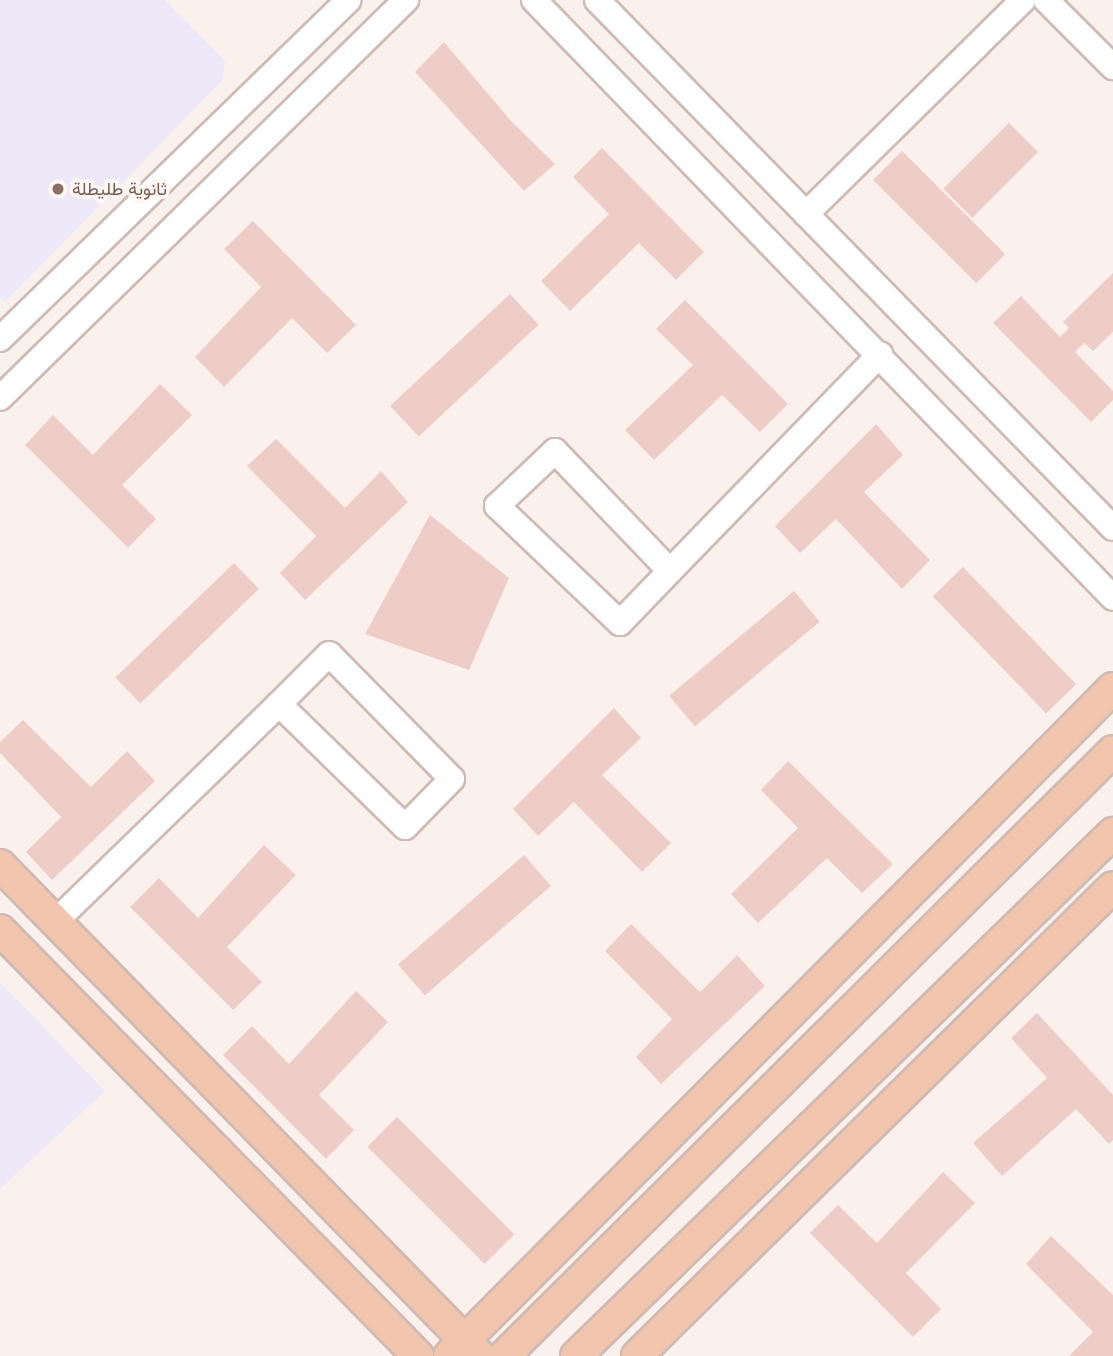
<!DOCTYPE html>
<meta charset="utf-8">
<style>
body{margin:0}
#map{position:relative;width:1113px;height:1356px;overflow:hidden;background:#fbf1ec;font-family:Arial,Vazirmatn,sans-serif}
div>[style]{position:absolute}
.education>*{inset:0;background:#eee9f8}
.building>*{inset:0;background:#eeccc7;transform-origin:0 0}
.roads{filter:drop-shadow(2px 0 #cfbab5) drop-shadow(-2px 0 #cfbab5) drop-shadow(0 2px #cfbab5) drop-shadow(0 -2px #cfbab5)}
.minor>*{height:24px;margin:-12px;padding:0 12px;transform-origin:12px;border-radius:12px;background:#fff}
.major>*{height:30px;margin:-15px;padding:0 15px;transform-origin:15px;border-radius:15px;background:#f2c6ac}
.dots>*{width:19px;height:19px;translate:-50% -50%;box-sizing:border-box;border:4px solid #fef7f3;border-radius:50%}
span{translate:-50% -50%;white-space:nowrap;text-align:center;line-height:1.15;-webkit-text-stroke:7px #fef7f3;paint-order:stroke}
.education-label{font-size:18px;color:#785e54}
.left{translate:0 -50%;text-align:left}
</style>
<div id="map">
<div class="education">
<div style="clip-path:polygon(0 0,165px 0,225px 61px,223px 80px,5px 302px,0 297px)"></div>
<div style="clip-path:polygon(0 982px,105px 1091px,0 1189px)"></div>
</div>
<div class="building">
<div style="clip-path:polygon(444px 42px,511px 121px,555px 164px,524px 191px,415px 72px)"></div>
<div style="left:1009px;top:123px;width:41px;height:93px;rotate:45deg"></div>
<div style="clip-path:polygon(602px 148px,704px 252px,676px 280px,639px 243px,570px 311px,541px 281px,609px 214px,573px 177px)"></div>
<div style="left:902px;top:151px;width:146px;height:41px;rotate:45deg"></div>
<div style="clip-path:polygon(253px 221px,356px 325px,327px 353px,292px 318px,224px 387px,195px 357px,261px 287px,224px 249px)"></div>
<div style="clip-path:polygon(1113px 273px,1113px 332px,1093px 351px,1084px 343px,1075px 352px,1113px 391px,1113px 400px,1091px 422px,993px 323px,1021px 296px,1060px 337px,1069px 328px,1063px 322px)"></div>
<div style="left:510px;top:294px;width:42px;height:164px;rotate:47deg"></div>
<div style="clip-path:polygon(685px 300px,788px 404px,760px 432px,722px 395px,654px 460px,625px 430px,693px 365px,656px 329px)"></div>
<div style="clip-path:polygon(160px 384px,192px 415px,122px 485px,156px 519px,128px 548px,25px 445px,53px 415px,93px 455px)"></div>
<div style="clip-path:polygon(876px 424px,903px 455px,864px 492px,930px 560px,902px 589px,836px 519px,800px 553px,775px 526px)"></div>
<div style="clip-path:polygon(276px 439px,345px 508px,381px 471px,408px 502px,305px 600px,280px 573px,316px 536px,247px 466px)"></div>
<div style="clip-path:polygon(430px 515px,509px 578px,469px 670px,365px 634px)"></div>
<div style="left:234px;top:563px;width:36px;height:165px;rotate:46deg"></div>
<div style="left:963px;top:567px;width:163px;height:42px;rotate:46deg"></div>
<div style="left:794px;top:591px;width:40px;height:163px;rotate:50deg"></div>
<div style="clip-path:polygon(614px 708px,641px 738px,602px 775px,671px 843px,642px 872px,574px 802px,538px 836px,513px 809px)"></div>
<div style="clip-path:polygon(23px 720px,91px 787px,127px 751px,155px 781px,52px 880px,26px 852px,61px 817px,0 753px,0 742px)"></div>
<div style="clip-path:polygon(788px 761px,893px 864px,862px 893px,827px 858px,758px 923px,731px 894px,798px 828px,761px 790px)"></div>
<div style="clip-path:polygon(264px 845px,296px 875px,227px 947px,262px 982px,233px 1010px,130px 907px,159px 878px,198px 918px)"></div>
<div style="left:524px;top:855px;width:41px;height:167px;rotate:49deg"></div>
<div style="clip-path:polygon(631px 924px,700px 992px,737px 955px,765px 986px,661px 1084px,636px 1057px,672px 1019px,605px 951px)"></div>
<div style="clip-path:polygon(356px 991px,388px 1022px,319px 1095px,354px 1130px,326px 1159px,223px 1055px,252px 1026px,289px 1064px)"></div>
<div style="clip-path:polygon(1037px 1013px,1113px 1095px,1113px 1140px,1109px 1144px,1076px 1109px,1002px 1176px,973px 1143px,1047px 1078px,1011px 1038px)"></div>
<div style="left:397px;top:1117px;width:166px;height:42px;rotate:45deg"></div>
<div style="clip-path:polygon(943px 1172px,975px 1203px,906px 1273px,941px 1309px,913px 1337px,810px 1233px,838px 1205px,877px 1243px)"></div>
<div style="clip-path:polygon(1051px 1236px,1113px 1295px,1113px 1356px,1069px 1356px,1093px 1332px,1026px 1264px)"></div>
</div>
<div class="roads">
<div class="minor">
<div style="left:534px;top:0;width:832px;rotate:45.92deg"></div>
<div style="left:597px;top:0;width:738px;rotate:45.66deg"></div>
<div style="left:1046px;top:0;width:95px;rotate:45deg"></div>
<div style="left:806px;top:214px;width:305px;rotate:-44.6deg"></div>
<div style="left:0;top:339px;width:486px;rotate:-44.2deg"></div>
<div style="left:0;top:398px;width:569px;rotate:-44.43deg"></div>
<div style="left:670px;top:571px;width:72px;rotate:133.9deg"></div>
<div style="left:620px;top:623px;width:170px;rotate:-136.4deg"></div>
<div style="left:497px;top:506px;width:80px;rotate:-43.5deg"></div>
<div style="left:555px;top:451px;width:166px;rotate:46.2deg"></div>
<div style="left:670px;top:571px;width:302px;rotate:-45.9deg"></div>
<div style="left:56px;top:921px;width:311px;rotate:-44.2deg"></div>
<div style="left:279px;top:704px;width:176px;rotate:44.3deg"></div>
<div style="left:405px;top:827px;width:67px;rotate:-45.6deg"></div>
<div style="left:452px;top:779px;width:175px;rotate:-134.5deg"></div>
<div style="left:329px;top:654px;width:71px;rotate:135deg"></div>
</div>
<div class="major">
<div style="left:0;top:865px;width:687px;rotate:45.65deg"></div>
<div style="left:0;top:930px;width:597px;rotate:45.54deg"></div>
<div style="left:449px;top:1356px;width:942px;rotate:-45.17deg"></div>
<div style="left:504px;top:1356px;width:858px;rotate:-44.81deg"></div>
<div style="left:576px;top:1356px;width:750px;rotate:-44.24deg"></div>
<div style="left:637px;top:1356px;width:668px;rotate:-44.58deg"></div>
</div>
</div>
<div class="dots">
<div style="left:58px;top:189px;background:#8d6e63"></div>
</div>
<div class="education-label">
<span class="left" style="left:72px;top:189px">ثانوية طليطلة</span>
</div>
</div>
